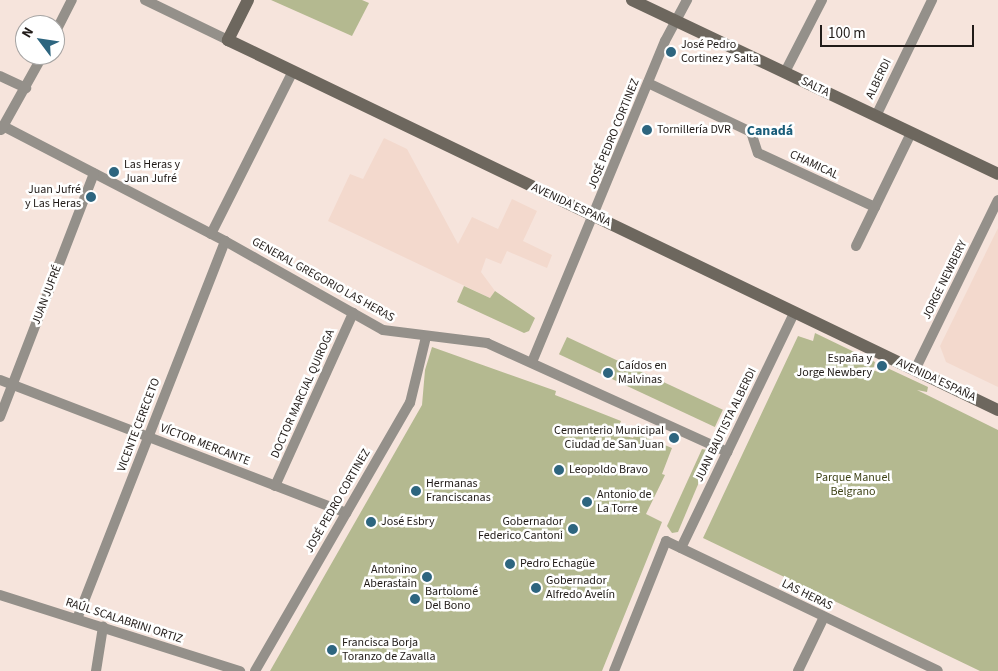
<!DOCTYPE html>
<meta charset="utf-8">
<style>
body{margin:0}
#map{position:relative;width:998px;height:671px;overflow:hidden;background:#f6e4dc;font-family:"Source Sans 3",sans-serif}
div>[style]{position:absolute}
.built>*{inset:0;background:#f3d9cd}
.green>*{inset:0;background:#b4b990;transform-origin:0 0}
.street>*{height:10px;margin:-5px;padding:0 5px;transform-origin:5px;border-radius:5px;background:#94908a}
.secondary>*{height:12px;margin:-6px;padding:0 6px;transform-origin:6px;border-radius:6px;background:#6d675e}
.dots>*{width:14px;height:14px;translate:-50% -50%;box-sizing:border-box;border:2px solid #fff;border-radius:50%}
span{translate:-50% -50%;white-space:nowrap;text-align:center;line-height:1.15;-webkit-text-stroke:5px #fff;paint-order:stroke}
.poi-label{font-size:12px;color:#211b18}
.left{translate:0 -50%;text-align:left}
.right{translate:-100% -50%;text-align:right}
.street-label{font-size:12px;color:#211b18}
.park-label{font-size:12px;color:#3f4317}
.neighbourhood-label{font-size:14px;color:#1a5d7a;font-weight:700}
.north{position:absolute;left:15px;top:15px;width:50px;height:50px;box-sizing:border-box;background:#fff;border:1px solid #a6a4a3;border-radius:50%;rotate:301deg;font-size:14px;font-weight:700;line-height:20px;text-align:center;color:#211b18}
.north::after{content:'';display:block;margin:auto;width:18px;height:22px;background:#2d657f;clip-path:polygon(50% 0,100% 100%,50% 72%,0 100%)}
.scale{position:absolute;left:820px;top:25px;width:154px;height:22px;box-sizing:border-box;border:2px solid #211b18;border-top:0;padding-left:6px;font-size:15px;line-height:18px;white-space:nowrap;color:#211b18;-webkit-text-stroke:4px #fff;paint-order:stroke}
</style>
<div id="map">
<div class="built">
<div style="clip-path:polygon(384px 138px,407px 149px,458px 244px,472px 217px,498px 229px,512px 199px,537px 211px,523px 241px,552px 255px,547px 268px,507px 251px,501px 264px,486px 258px,481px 272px,495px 291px,490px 298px,328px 221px,350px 174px,363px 179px)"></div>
<div style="clip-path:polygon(998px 228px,998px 387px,946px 362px,940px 346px)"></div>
</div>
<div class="green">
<div style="clip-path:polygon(271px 0,362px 0,369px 3px,352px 36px)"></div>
<div style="clip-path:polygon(464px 286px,490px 298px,495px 291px,535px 318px,529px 331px,524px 333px,457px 302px)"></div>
<div style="clip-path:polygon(815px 333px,875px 362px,873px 370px,881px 373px,883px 366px,928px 387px,927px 392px,917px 390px,998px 430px,998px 671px,980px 671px,703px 538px,798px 336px,813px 341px)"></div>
<div style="left:567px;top:337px;width:172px;height:19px;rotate:25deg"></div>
<div style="clip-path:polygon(432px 347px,556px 391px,555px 395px,621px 421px,616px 433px,633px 438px,635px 433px,672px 448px,662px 474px,665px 475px,646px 514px,662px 522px,602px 671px,270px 671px,422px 405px,425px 370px)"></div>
<div style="clip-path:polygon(702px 449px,707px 450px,710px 456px,678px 532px,672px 533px,667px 526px)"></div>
</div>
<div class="street">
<div style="left:145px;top:0;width:92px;rotate:25.7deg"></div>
<div style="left:55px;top:33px;width:37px;rotate:-63deg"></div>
<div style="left:785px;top:72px;width:81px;rotate:-62.8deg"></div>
<div style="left:0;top:76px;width:29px;rotate:25deg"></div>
<div style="left:648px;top:83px;width:114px;rotate:25.4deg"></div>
<div style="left:751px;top:132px;width:22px;rotate:72deg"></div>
<div style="left:758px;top:153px;width:129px;rotate:24.8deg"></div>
<div style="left:876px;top:116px;width:129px;rotate:-64.2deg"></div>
<div style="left:3px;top:126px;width:250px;rotate:27.4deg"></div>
<div style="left:225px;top:241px;width:181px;rotate:29.4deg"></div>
<div style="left:383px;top:330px;width:105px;rotate:7.1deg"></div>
<div style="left:487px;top:343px;width:264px;rotate:24.4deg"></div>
<div style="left:1px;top:130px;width:86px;rotate:-60.8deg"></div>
<div style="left:211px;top:234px;width:182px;rotate:-63.3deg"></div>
<div style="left:856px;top:246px;width:126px;rotate:-64deg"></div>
<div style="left:532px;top:362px;width:347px;rotate:-67.5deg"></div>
<div style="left:665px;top:41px;width:47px;rotate:-61.8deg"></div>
<div style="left:915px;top:370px;width:189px;rotate:-64deg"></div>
<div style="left:0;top:380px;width:371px;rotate:21deg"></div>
<div style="left:0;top:417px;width:261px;rotate:-68.9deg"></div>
<div style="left:275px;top:486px;width:190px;rotate:-65.7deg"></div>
<div style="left:681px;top:548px;width:261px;rotate:-64.3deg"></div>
<div style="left:0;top:595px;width:252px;rotate:17.6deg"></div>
<div style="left:77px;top:619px;width:406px;rotate:-68.6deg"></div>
<div style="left:96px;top:671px;width:45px;rotate:-81deg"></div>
<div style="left:255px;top:671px;width:310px;rotate:-60deg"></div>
<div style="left:410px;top:403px;width:68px;rotate:-76.4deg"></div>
<div style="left:614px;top:671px;width:140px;rotate:-68.2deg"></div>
<div style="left:666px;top:541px;width:301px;rotate:25.5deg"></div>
<div style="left:798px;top:671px;width:60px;rotate:-64.3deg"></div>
</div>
<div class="secondary">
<div style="left:248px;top:0;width:45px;rotate:116.6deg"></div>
<div style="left:228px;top:40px;width:854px;rotate:25.67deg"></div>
<div style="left:632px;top:0;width:405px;rotate:25.4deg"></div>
</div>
<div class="dots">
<div style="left:671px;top:52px;background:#2d657f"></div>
<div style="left:647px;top:130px;background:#2d657f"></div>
<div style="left:114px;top:172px;background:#2d657f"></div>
<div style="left:91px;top:197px;background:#2d657f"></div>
<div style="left:882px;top:366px;background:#2d657f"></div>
<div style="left:608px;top:373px;background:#2d657f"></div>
<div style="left:674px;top:438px;background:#2d657f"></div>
<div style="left:559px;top:470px;background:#2d657f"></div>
<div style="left:416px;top:491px;background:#2d657f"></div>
<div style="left:587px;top:502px;background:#2d657f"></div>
<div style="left:371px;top:522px;background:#2d657f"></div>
<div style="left:573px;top:529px;background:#2d657f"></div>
<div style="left:510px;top:564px;background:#2d657f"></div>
<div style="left:427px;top:577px;background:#2d657f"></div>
<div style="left:536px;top:588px;background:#2d657f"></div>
<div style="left:415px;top:599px;background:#2d657f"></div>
<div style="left:332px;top:650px;background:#2d657f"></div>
</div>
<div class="poi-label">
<span class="left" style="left:681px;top:52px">José Pedro<br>Cortinez y Salta</span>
<span class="left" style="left:657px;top:130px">Tornillería DVR</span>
<span class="left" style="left:124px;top:172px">Las Heras y<br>Juan Jufré</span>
<span class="right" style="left:81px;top:197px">Juan Jufré<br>y Las Heras</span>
<span class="right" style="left:872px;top:366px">España y<br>Jorge Newbery</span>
<span class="left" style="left:618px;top:373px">Caídos en<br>Malvinas</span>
<span class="right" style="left:664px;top:438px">Cementerio Municipal<br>Ciudad de San Juan</span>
<span class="left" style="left:569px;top:470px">Leopoldo Bravo</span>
<span class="left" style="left:426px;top:491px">Hermanas<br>Franciscanas</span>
<span class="left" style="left:597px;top:502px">Antonio de<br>La Torre</span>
<span class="left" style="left:381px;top:522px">José Esbry</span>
<span class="right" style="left:563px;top:529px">Gobernador<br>Federico Cantoni</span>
<span class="left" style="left:520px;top:564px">Pedro Echagüe</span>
<span class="right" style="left:417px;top:577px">Antonino<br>Aberastain</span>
<span class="left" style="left:546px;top:588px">Gobernador<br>Alfredo Avelín</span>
<span class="left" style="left:425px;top:599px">Bartolomé<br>Del Bono</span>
<span class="left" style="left:342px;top:650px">Francisca Borja<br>Toranzo de Zavalla</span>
</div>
<div class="street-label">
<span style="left:879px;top:79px;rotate:-64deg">ALBERDI</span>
<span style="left:815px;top:87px;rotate:26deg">SALTA</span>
<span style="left:614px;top:134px;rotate:-68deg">JOSÉ PEDRO CORTINEZ</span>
<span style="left:814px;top:165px;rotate:25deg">CHAMICAL</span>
<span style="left:571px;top:205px;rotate:25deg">AVENIDA ESPAÑA</span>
<span style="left:323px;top:280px;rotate:29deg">GENERAL GREGORIO LAS HERAS</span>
<span style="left:945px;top:280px;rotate:-64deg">JORGE NEWBERY</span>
<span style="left:47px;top:295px;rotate:-69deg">JUAN JUFRÉ</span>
<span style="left:936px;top:380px;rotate:25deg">AVENIDA ESPAÑA</span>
<span style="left:303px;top:394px;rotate:-66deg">DOCTOR MARCIAL QUIROGA</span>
<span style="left:139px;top:425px;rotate:-69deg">VICENTE CERECETO</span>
<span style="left:726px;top:425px;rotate:-64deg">JUAN BAUTISTA ALBERDI</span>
<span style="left:205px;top:445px;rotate:21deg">VÍCTOR MERCANTE</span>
<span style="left:338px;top:501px;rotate:-60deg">JOSÉ PEDRO CORTINEZ</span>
<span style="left:807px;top:595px;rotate:26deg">LAS HERAS</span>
<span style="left:124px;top:621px;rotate:18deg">RAÚL SCALABRINI ORTIZ</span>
</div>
<div class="park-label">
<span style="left:853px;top:485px">Parque Manuel<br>Belgrano</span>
</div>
<div class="neighbourhood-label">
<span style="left:770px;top:131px">Canadá</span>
</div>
<div class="north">N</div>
<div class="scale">100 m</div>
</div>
